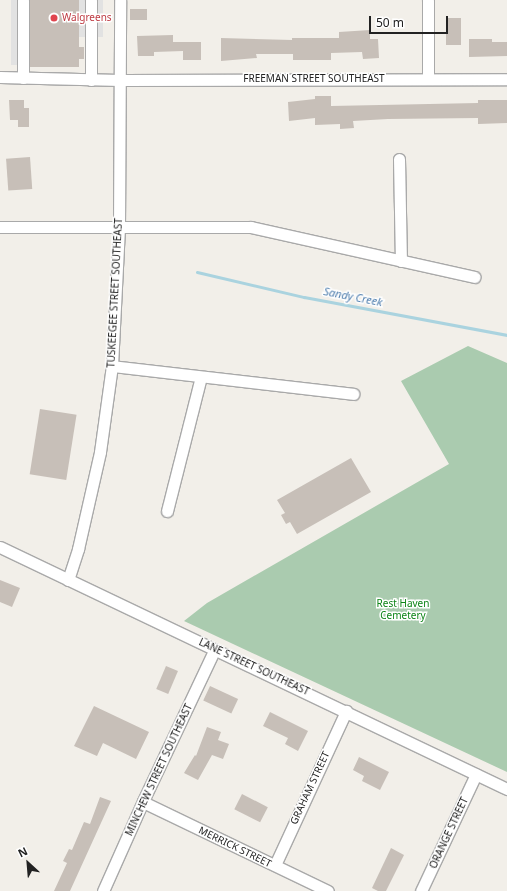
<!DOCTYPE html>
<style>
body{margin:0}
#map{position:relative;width:507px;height:891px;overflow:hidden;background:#f2efe9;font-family:"Noto Sans",sans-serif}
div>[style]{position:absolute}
.cemetery>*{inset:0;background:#aacbaf}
.parking>*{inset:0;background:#e2e2e2;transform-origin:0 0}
.stream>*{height:3px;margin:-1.5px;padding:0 1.5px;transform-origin:1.5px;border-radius:1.5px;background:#aad3df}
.building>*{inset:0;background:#c7bfb8;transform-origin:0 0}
.roads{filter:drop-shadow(1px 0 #a9a9a9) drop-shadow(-1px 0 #a9a9a9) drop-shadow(0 1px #a9a9a9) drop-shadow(0 -1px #a9a9a9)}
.minor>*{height:11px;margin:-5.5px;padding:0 5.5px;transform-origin:5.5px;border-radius:5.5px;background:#fff}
.dots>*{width:11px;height:11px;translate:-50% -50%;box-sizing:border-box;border:2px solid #fff;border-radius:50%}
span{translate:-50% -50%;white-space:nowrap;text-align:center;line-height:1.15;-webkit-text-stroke:3px #fff;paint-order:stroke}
.health-label{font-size:10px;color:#be3a42}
.left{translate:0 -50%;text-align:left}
.street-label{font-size:10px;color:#222}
.park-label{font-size:10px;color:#0c8416}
.water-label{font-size:11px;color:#4a7aab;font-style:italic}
.north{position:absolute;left:8px;top:843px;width:40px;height:40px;-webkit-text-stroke:3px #fff;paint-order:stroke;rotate:334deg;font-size:11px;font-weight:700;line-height:16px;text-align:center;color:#222}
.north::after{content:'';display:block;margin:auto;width:14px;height:18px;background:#222;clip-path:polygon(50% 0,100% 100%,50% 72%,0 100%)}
.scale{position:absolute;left:369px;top:16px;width:79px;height:18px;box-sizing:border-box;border:2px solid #222;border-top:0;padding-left:5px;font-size:12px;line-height:14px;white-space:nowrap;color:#222;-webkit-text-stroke:3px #fff;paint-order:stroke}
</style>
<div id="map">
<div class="cemetery">
<div style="clip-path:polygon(468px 346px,507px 363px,507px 772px,184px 621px,207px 603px,449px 464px,401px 381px)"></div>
</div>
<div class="parking">
<div style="left:11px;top:0;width:19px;height:65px"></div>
<div style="left:79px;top:0;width:24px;height:37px"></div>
</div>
<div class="stream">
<div style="left:197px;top:272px;width:110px;rotate:13.2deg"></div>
<div style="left:304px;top:297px;width:207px;rotate:10.6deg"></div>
</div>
<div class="building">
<div style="clip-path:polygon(30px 0,79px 0,79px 47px,84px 47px,84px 59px,79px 59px,79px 67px,30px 67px)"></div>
<div style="left:130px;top:9px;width:17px;height:11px"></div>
<div style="left:446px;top:18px;width:15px;height:27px"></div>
<div style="clip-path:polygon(370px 30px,370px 39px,378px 39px,379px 58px,363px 59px,362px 52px,331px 53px,331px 60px,293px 60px,293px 54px,256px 54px,257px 58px,221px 61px,221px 38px,292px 40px,292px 38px,339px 38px,339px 32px)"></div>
<div style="clip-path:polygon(173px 35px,173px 42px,201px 42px,201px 60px,183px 60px,183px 51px,154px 52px,154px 56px,138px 56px,137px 36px)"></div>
<div style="clip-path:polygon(469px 39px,492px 39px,492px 42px,507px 42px,507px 56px,469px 57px)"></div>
<div style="clip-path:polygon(315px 96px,331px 96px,331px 106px,478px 103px,478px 100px,507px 100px,507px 123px,478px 124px,478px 118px,388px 119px,353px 121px,354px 128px,340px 129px,340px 124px,315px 125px,315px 118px,289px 121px,288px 102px,315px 99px)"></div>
<div style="clip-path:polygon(9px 100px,24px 100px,24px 108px,29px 108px,29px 127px,18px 127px,18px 120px,10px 120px)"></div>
<div style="left:30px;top:157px;width:32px;height:24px;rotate:86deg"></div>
<div style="left:40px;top:409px;width:37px;height:66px;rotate:9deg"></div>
<div style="clip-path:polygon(351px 458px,371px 492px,297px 534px,290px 522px,286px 524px,281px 515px,285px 513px,277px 500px)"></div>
<div style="clip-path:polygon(0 580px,20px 588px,12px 607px,0 602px)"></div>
<div style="left:166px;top:666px;width:13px;height:25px;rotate:23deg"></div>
<div style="left:210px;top:686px;width:31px;height:16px;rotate:25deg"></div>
<div style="clip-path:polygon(94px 706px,149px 732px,136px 759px,103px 743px,97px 756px,74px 746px)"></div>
<div style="clip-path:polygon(270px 712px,308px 731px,298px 751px,285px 744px,288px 738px,263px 726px)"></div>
<div style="clip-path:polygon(207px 727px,221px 732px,218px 740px,229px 744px,223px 759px,212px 755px,198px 780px,184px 773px,195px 755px,196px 756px)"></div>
<div style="clip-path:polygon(359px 757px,389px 772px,380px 790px,362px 781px,364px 776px,353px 770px)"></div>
<div style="left:242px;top:794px;width:29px;height:17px;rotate:27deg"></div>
<div style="clip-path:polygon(100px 797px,111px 801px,70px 891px,54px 891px,67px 863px,63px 861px,69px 849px,72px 850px,84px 822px,90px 824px)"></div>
<div style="clip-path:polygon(391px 848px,404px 855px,386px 891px,378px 891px,372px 888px)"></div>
</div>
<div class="roads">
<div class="minor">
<div style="left:0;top:77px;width:120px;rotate:1.4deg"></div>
<div style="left:120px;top:80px;width:387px;rotate:-0.1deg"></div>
<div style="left:23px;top:78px;width:78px;rotate:-90deg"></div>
<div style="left:428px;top:79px;width:79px;rotate:-90deg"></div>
<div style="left:91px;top:80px;width:80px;rotate:-90deg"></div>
<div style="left:399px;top:159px;width:102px;rotate:88.9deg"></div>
<div style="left:0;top:227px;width:251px"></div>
<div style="left:251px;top:227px;width:229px;rotate:12.6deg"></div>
<div style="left:112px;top:366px;width:243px;rotate:6.6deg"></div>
<div style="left:167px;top:511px;width:138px;rotate:-75.8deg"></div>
<div style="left:0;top:547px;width:562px;rotate:25.52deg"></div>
<div style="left:68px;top:580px;width:33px;rotate:-72deg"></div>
<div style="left:78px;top:549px;width:99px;rotate:-77.2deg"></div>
<div style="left:100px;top:452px;width:87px;rotate:-82.1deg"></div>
<div style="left:112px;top:366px;width:138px;rotate:-87.1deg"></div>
<div style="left:119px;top:228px;width:228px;rotate:-89.7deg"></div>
<div style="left:143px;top:802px;width:205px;rotate:25.7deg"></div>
<div style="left:275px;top:865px;width:170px;rotate:-65.2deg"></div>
<div style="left:103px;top:891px;width:98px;rotate:-66deg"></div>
<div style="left:143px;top:801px;width:168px;rotate:-64.7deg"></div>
<div style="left:421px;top:891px;width:129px;rotate:-64.8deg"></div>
</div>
</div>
<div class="dots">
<div style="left:54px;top:18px;background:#e0444e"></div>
</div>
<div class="health-label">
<span class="left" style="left:62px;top:18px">Walgreens</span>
</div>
<div class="street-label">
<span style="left:314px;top:79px">FREEMAN STREET SOUTHEAST</span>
<span style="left:115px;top:293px;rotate:-87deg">TUSKEEGEE STREET SOUTHEAST</span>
<span style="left:254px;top:667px;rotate:25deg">LANE STREET SOUTHEAST</span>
<span style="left:159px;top:770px;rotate:-65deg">MINCHEW STREET SOUTHEAST</span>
<span style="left:310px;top:788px;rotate:-65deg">GRAHAM STREET</span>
<span style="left:449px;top:833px;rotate:-65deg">ORANGE STREET</span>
<span style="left:235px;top:847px;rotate:26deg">MERRICK STREET</span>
</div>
<div class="park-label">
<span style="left:403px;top:609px">Rest Haven<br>Cemetery</span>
</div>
<div class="water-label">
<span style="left:353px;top:297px;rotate:11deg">Sandy Creek</span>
</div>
<div class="north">N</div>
<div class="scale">50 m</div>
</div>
